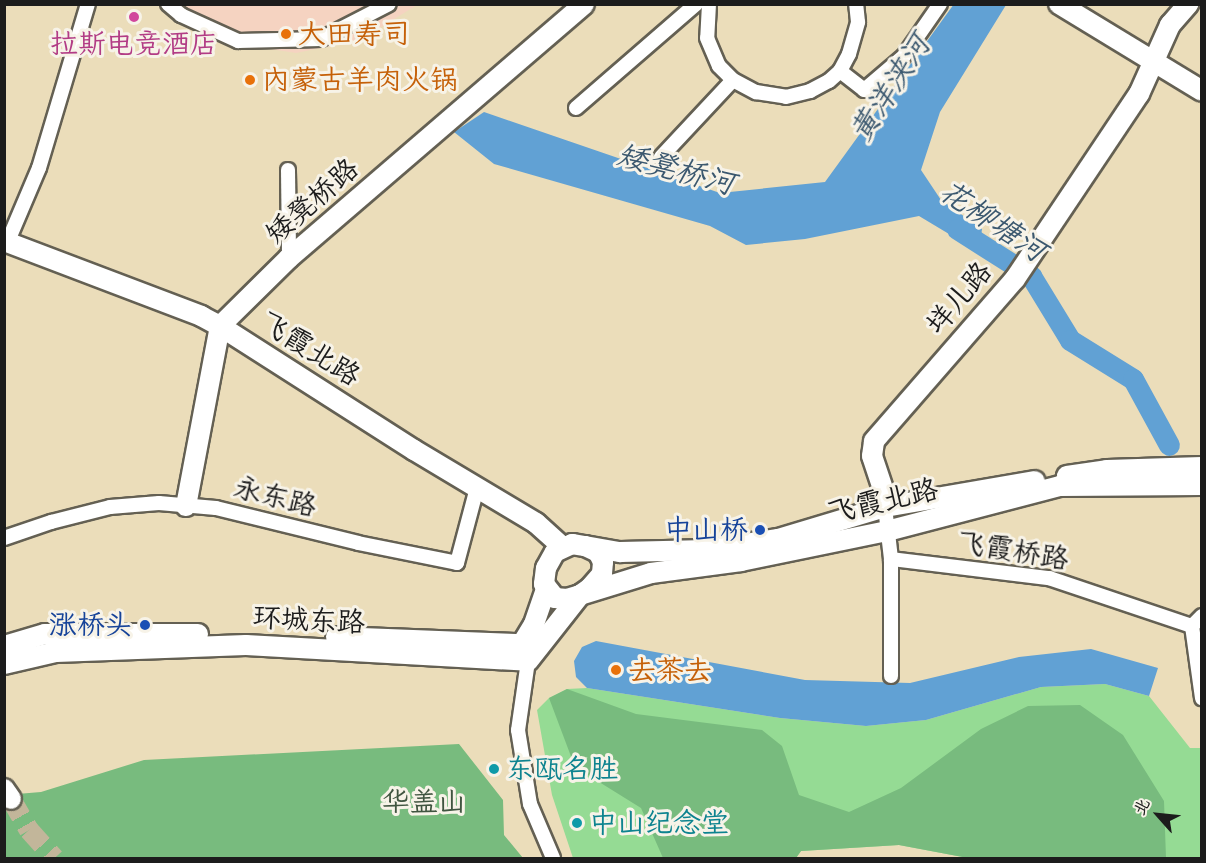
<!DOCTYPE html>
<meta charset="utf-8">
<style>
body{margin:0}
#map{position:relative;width:1206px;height:863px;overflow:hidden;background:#ebddba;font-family:Caveat,"LXGW WenKai TC",sans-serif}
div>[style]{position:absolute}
.built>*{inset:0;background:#f5d3c1}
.green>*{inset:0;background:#95db94}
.forest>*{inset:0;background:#78bb7e}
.water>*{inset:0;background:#61a1d4}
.river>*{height:21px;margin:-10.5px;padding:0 10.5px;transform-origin:10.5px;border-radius:10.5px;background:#61a1d4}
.secondary-tunnel>*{height:20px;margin-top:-10px;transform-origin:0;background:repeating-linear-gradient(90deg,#c2b69a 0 20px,transparent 0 30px)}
.roads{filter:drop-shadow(2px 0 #646053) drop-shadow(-2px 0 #646053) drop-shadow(0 2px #646053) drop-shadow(0 -2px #646053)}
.street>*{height:14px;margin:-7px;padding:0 7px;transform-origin:7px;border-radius:7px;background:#fff}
.secondary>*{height:20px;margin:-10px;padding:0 10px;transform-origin:10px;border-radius:10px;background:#fff}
.dots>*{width:16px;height:16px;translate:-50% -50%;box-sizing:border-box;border:3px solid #f7f3e8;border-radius:50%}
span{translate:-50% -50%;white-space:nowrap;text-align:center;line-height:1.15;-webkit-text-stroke:6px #f7f3e8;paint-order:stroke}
.food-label{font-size:28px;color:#c56008}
.left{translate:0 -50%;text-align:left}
.hotel-label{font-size:28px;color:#b23c85}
.street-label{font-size:28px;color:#1c1c1c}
.transit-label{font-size:28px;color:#164399}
.right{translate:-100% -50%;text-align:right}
.culture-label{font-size:28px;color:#0d838f}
.park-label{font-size:28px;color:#405540}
.water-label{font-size:30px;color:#3b586f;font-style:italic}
.frame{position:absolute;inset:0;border:6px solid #1c1c1c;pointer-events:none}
.north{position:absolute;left:1128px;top:785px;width:60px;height:60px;-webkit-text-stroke:4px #f7f3e8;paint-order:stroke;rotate:297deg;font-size:16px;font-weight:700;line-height:24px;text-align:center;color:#1c1c1c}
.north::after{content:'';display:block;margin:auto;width:21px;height:27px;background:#1c1c1c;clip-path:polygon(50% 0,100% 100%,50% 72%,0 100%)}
</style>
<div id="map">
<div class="built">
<div style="clip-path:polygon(169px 5px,417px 5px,360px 40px,296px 53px,232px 43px)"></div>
</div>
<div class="green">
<div style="clip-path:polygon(1105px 684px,1149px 696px,1190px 748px,1201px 748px,1201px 858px,968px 858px,899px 845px,801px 851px,796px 858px,573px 858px,552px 795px,537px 710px,549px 698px,567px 689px,587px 688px,780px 718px,866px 726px,926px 720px,1041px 687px)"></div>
</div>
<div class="forest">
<div style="clip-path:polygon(567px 689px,636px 714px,762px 730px,782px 746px,799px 795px,849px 812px,901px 788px,981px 729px,1028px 706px,1080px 705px,1123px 735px,1164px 801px,1166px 858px,968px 858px,899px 845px,801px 851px,796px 858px,663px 858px,641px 808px,575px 767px,549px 698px)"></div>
<div style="clip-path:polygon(459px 744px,503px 800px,504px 835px,523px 858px,5px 858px,5px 795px,41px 792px,144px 760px)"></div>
</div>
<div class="water">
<div style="clip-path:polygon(954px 4px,1006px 5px,940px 112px,921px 170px,941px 200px,982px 229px,979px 252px,919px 216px,805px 239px,746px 245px,710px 226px,494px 164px,454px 132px,484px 112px,720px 193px,825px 182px)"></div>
<div style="clip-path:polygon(596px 641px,805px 680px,910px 683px,1019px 657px,1091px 649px,1158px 668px,1149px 696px,1105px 684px,1041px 687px,926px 720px,866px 726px,780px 718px,587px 688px,576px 677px,574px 661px,582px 647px)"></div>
</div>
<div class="river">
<div style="left:957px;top:229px;width:88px;rotate:32.4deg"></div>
<div style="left:1031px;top:276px;width:75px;rotate:58.6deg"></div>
<div style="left:1070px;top:340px;width:74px;rotate:31.8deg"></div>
<div style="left:1133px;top:379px;width:75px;rotate:61.4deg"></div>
</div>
<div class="secondary-tunnel">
<div style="left:11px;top:799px;width:36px;rotate:60deg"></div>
<div style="left:29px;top:830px;width:38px;rotate:48deg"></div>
</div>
<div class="roads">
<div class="street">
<div style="left:168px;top:4px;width:17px;rotate:40deg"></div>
<div style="left:181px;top:15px;width:63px;rotate:24.5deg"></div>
<div style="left:238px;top:41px;width:83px;rotate:-1.4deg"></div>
<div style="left:321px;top:39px;width:76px;rotate:-27.2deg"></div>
<div style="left:709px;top:4px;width:34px;rotate:93deg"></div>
<div style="left:707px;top:38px;width:30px;rotate:67deg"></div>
<div style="left:719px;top:66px;width:20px;rotate:45deg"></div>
<div style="left:733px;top:80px;width:26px;rotate:28deg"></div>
<div style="left:756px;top:92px;width:30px;rotate:9deg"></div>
<div style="left:786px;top:97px;width:25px;rotate:-14deg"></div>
<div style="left:810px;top:91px;width:21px;rotate:-28deg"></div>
<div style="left:829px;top:81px;width:15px;rotate:-42deg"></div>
<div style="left:840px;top:71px;width:19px;rotate:-62deg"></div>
<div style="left:849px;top:54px;width:33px;rotate:-74deg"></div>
<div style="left:858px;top:22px;width:18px;rotate:-96deg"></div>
<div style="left:840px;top:71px;width:31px;rotate:38deg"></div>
<div style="left:864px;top:90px;width:52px;rotate:-40.4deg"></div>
<div style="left:904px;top:56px;width:63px;rotate:-55.3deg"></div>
<div style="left:576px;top:108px;width:159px;rotate:-40.9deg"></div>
<div style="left:661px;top:157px;width:105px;rotate:-46.9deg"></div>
<div style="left:288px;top:170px;width:88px;rotate:89.3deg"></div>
<div style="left:8px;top:241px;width:79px;rotate:-67deg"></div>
<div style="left:39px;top:168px;width:171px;rotate:-73.4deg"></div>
<div style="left:885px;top:507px;width:52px;rotate:83.4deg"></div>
<div style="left:891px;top:559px;width:117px;rotate:90deg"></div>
<div style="left:4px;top:538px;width:50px;rotate:-18.8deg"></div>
<div style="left:51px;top:522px;width:61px;rotate:-14.3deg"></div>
<div style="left:110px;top:507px;width:49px;rotate:-4.7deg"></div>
<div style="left:159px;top:503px;width:57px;rotate:5deg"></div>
<div style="left:216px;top:508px;width:146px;rotate:13.8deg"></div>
<div style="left:358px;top:543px;width:101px;rotate:11.4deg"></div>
<div style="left:457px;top:563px;width:78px;rotate:-75.1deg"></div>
<div style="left:891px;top:559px;width:159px;rotate:6.9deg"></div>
<div style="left:1049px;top:578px;width:151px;rotate:18.6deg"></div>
<div style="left:1202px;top:616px;width:14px;rotate:135deg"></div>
<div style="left:1192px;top:626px;width:73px;rotate:82.1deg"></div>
<div style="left:525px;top:654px;width:8px;rotate:67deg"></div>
<div style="left:528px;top:661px;width:70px;rotate:98.2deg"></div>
<div style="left:518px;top:730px;width:75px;rotate:80.8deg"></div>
<div style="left:530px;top:804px;width:59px;rotate:66.9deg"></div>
</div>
<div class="secondary">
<div style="left:1059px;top:4px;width:167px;rotate:31.3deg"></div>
<div style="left:4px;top:241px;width:211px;rotate:20.8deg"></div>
<div style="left:201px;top:316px;width:21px;rotate:28deg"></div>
<div style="left:220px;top:326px;width:230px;rotate:32.6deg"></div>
<div style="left:414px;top:450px;width:142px;rotate:30.9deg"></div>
<div style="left:536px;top:523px;width:36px;rotate:42deg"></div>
<div style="left:1067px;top:476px;width:40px;rotate:-8.5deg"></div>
<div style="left:1107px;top:470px;width:95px;rotate:-1.8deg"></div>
<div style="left:186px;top:506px;width:183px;rotate:-79.3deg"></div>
<div style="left:220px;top:326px;width:97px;rotate:-44.6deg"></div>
<div style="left:289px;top:258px;width:389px;rotate:-40.7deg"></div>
<div style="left:885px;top:507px;width:12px;rotate:-90deg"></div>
<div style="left:885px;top:495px;width:41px;rotate:-108.4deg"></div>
<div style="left:872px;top:456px;width:15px;rotate:-82deg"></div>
<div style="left:874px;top:441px;width:215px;rotate:-49deg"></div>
<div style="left:1015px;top:279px;width:223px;rotate:-56.2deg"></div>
<div style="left:1139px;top:94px;width:76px;rotate:-65.8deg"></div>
<div style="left:1170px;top:25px;width:28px;rotate:-49deg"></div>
<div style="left:572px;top:544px;width:13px;rotate:9deg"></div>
<div style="left:585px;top:546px;width:14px;rotate:25deg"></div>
<div style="left:598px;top:552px;width:11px;rotate:63deg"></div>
<div style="left:603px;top:562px;width:12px;rotate:95deg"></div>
<div style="left:602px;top:574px;width:18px;rotate:131deg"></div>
<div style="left:590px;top:588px;width:12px;rotate:145deg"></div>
<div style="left:580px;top:595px;width:14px;rotate:163deg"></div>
<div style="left:567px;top:599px;width:12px;rotate:-175deg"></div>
<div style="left:555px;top:598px;width:18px;rotate:-128deg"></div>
<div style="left:544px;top:584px;width:16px;rotate:-83deg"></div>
<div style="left:546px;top:568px;width:18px;rotate:-61deg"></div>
<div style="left:555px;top:552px;width:19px;rotate:-25deg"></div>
<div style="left:585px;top:546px;width:36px;rotate:10deg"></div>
<div style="left:620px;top:552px;width:87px;rotate:-1.3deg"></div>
<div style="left:707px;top:550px;width:72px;rotate:-8.8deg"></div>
<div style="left:778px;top:539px;width:112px;rotate:-16.7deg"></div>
<div style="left:885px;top:507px;width:152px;rotate:-9.8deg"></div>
<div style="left:336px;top:637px;width:186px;rotate:2.2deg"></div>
<div style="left:522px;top:644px;width:23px;rotate:-59deg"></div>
<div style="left:534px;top:624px;width:36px;rotate:-71deg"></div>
<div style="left:4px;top:646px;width:43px;rotate:-16.3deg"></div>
<div style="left:45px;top:634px;width:153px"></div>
<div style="left:4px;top:664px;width:53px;rotate:-13deg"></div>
<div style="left:56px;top:652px;width:190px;rotate:-2.1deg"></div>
<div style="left:246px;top:645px;width:282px;rotate:3.2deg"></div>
<div style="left:528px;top:661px;width:84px;rotate:-51.8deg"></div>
<div style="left:580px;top:595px;width:74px;rotate:-17.2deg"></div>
<div style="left:651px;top:573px;width:91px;rotate:-7.6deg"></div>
<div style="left:741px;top:561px;width:149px;rotate:-11.6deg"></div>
<div style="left:887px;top:531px;width:179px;rotate:-14.6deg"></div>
<div style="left:1060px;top:486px;width:142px;rotate:-0.4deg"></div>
<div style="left:4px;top:789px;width:12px;rotate:55deg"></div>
</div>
</div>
<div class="dots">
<div style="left:134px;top:17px;background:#d1479c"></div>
<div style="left:286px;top:34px;background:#e8710a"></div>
<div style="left:250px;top:80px;background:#e8710a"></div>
<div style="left:760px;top:530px;background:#1a4fb4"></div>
<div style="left:145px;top:625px;background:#1a4fb4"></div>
<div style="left:616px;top:670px;background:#e8710a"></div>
<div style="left:494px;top:769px;background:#0f9aa8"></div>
<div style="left:577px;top:823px;background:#0f9aa8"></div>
</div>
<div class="food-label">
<span class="left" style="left:298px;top:34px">大田寿司</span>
<span class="left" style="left:262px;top:80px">内蒙古羊肉火锅</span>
<span class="left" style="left:628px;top:670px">去茶去</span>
</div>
<div class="hotel-label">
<span style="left:134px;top:44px">拉斯电竞酒店</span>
</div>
<div class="street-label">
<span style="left:312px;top:201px;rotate:-41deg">矮凳桥路</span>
<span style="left:959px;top:298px;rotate:-50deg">垟儿路</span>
<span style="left:310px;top:349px;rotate:32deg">飞霞北路</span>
<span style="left:275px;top:497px;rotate:14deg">永东路</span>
<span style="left:883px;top:501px;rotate:-13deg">飞霞北路</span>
<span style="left:1013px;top:551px;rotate:9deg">飞霞桥路</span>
<span style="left:309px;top:620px;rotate:3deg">环城东路</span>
</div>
<div class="transit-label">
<span class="right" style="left:748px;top:530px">中山桥</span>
<span class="right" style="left:133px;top:625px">涨桥头</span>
</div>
<div class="culture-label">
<span class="left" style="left:506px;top:769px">东瓯名胜</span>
<span class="left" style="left:589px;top:823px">中山纪念堂</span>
</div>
<div class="park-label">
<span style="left:424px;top:802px">华盖山</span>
</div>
<div class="water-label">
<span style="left:890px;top:88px;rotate:-57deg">黄洋浃河</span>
<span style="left:676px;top:169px;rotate:15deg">矮凳桥河</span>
<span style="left:993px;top:221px;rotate:34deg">花柳塘河</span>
</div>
<div class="frame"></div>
<div class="north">北</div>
</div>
